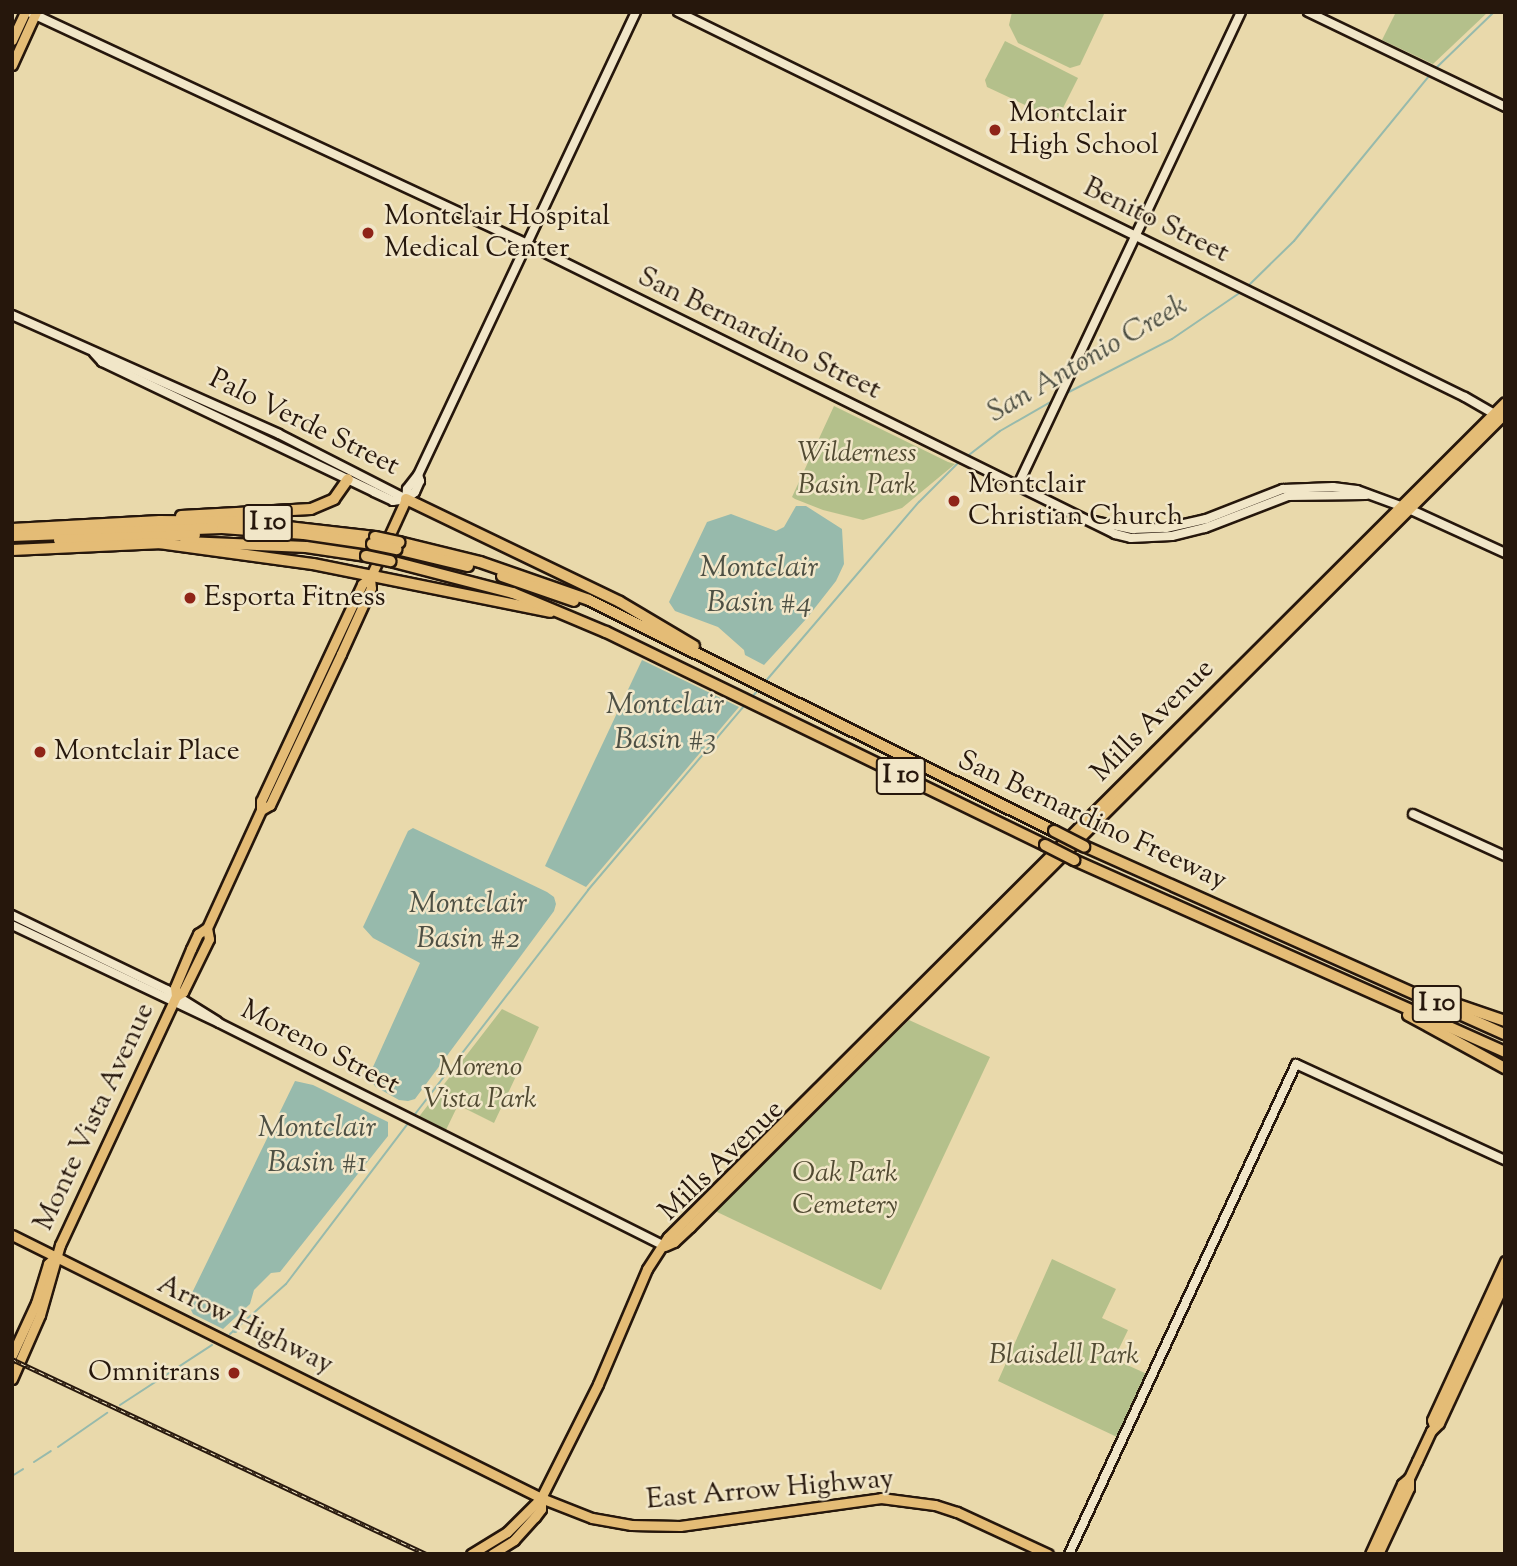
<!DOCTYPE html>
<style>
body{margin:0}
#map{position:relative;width:1517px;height:1566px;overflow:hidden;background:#e9d9ab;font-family:"Sorts Mill Goudy",serif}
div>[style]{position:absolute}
.green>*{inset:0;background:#b4c08b}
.water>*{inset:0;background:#97baac}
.stream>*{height:2px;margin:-1px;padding:0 1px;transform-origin:1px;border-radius:1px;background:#97baac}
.canal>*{height:4.5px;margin:-2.25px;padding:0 2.25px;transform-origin:2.25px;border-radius:2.25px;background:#97baac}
.roads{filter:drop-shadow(2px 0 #26170c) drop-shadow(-2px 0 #26170c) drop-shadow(0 2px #26170c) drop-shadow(0 -2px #26170c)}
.secondary>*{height:8px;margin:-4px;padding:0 4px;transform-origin:4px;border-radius:4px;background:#f1e6c8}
.primary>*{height:9px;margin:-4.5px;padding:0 4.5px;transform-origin:4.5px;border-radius:4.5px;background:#e4bc76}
.highway>*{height:10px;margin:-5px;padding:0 5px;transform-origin:5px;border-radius:5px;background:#e4bc76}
.rail>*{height:4.5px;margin-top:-2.25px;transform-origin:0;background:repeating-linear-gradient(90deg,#f1e6c8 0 5px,#26170c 0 10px);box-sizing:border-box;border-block:2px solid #26170c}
.bridges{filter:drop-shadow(2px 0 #26170c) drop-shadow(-2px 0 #26170c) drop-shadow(0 2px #26170c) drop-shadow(0 -2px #26170c)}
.highway-bridge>*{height:10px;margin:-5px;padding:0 5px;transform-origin:5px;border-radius:5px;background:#e4bc76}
.dots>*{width:19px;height:19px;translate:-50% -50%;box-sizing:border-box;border:4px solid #f1e6c8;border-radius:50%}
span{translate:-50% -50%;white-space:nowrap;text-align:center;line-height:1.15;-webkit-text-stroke:5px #f1e6c8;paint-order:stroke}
.shield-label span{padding:2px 5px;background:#f1e6c8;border:2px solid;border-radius:5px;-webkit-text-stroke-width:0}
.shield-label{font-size:26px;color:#26170c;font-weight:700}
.poi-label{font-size:28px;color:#26170c}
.left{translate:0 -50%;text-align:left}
.right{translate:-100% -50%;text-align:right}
.street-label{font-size:28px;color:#26170c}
.park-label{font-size:28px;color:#514a32;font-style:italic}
.water-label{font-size:30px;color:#4e5044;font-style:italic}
.frame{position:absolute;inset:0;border:14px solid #26170c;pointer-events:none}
</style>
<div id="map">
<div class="green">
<div style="clip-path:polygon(1012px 12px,1105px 12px,1080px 65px,1070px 68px,1018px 43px,1009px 25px)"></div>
<div style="clip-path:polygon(1396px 12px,1488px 12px,1433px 64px,1382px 40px)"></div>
<div style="clip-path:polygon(1005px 41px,1078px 78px,1057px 120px,987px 87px,985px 80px)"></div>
<div style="clip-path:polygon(834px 406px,948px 462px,955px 464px,902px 508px,863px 520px,823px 510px,795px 499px,792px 497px)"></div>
<div style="clip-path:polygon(502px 1009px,539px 1027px,494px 1123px,458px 1105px,445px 1132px,418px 1118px)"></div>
<div style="clip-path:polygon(909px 1020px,990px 1057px,881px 1290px,715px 1211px)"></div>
<div style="clip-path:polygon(1052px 1259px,1116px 1289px,1102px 1318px,1128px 1330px,1114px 1359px,1147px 1374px,1117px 1437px,998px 1381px)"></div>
</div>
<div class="water">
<div style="clip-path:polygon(796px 506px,806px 506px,842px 529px,844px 564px,836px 581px,807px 618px,764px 665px,745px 655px,744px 650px,718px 627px,675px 611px,669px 602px,707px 522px,731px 514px,776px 531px,784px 527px)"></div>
<div style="clip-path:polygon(642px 660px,739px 707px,586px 887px,545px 866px)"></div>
<div style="clip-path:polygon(413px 828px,547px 892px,554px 897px,556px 904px,554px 911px,415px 1099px,408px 1101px,399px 1100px,376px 1087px,368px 1078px,420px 963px,373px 938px,363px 927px,408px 831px)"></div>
<div style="clip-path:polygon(295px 1081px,313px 1085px,388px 1122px,388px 1136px,280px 1272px,271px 1273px,254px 1290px,250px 1304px,223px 1329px,193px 1314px,189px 1306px,191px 1295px)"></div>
</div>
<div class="stream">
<div style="left:1435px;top:69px;width:82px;rotate:-44deg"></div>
<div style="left:1248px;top:286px;width:64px;rotate:-44.4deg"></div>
<div style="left:1294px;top:241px;width:213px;rotate:-50.7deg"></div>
<div style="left:1065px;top:394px;width:120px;rotate:-27.2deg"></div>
<div style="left:1172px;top:339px;width:83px;rotate:-34.3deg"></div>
<div style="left:965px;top:458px;width:44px;rotate:-37.6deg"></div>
<div style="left:1000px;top:431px;width:62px;rotate:-29.9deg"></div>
<div style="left:765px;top:682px;width:237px;rotate:-49.5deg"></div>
<div style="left:919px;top:502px;width:58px;rotate:-45deg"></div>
<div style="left:751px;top:698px;width:12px;rotate:-48deg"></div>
<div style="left:412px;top:1118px;width:288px;rotate:-52.3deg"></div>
<div style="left:588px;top:890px;width:243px;rotate:-49.7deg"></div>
<div style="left:230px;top:1334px;width:75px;rotate:-41.8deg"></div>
<div style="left:286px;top:1284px;width:203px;rotate:-52.8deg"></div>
<div style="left:120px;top:1405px;width:110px;rotate:-33.1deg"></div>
<div style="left:58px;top:1447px;width:60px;rotate:-34.8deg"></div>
<div style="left:34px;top:1462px;width:20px;rotate:-33deg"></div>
<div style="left:12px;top:1476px;width:13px;rotate:-32deg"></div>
</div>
<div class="canal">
<div style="left:235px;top:1328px;width:2px;rotate:90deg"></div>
</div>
<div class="roads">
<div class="secondary">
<div style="left:29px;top:12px;width:547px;rotate:24.97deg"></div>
<div style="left:525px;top:243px;width:658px;rotate:26.25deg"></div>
<div style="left:1115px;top:534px;width:16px;rotate:14deg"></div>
<div style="left:1131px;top:538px;width:41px;rotate:-2.8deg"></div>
<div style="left:1172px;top:536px;width:34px;rotate:-14deg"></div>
<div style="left:1205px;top:528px;width:89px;rotate:-21.1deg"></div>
<div style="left:1288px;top:496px;width:78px;rotate:-0.7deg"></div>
<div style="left:678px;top:12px;width:876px;rotate:26.07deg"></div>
<div style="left:1465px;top:397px;width:38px;rotate:30deg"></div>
<div style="left:1308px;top:12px;width:219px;rotate:25.7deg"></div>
<div style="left:12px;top:315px;width:292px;rotate:24deg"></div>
<div style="left:279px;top:434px;width:143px;rotate:27.1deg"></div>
<div style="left:94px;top:353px;width:12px;rotate:48deg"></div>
<div style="left:102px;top:362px;width:301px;rotate:25.5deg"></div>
<div style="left:374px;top:492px;width:21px;rotate:25deg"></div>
<div style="left:393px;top:501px;width:13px;rotate:-9deg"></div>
<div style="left:1017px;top:487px;width:525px;rotate:-64.75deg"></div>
<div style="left:406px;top:499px;width:10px;rotate:-84deg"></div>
<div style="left:407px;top:489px;width:18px;rotate:-52deg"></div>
<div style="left:418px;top:475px;width:512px;rotate:-64.79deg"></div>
<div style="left:406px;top:499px;width:11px;rotate:-38deg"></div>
<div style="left:415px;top:492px;width:12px;rotate:-66deg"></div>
<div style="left:420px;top:481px;width:6px;rotate:-108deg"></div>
<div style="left:1094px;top:521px;width:40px;rotate:12deg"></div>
<div style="left:1133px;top:529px;width:33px;rotate:-2deg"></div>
<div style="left:1166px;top:528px;width:41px;rotate:-12.7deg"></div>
<div style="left:1206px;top:519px;width:83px;rotate:-21.3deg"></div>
<div style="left:1283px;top:489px;width:50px;rotate:-2.3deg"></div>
<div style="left:1333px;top:487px;width:24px;rotate:7deg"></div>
<div style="left:1357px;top:490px;width:55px;rotate:20.1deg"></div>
<div style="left:1409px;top:509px;width:106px;rotate:24.6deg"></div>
<div style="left:1413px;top:814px;width:101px;rotate:24.5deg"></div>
<div style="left:12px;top:915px;width:172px;rotate:25.8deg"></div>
<div style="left:167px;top:990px;width:59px;rotate:31.8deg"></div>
<div style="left:12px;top:925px;width:229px;rotate:25.3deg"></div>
<div style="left:219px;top:1023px;width:499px;rotate:26.6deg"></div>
<div style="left:1069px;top:1554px;width:540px;rotate:-65.14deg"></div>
<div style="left:1296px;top:1064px;width:230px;rotate:24.7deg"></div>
</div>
<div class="primary">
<div style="left:12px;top:40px;width:31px;rotate:-65deg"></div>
<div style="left:12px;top:65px;width:58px;rotate:-65.6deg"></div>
<div style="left:261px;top:810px;width:10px;rotate:-29deg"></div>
<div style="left:270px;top:805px;width:167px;rotate:-64.8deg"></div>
<div style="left:341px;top:654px;width:72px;rotate:-65.6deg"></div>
<div style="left:371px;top:588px;width:10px;rotate:-96deg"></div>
<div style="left:176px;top:996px;width:8px;rotate:-30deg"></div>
<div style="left:183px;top:992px;width:59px;rotate:-63.9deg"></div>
<div style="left:209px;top:939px;width:11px;rotate:-100deg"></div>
<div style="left:12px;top:1235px;width:591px;rotate:26.43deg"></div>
<div style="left:541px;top:1498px;width:55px;rotate:21.4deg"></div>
<div style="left:592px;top:1518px;width:40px;rotate:10deg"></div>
<div style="left:631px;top:1525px;width:49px;rotate:1.2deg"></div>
<div style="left:680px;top:1526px;width:203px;rotate:-7.9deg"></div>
<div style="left:881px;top:1498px;width:54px;rotate:7.4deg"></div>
<div style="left:935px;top:1505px;width:23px;rotate:18deg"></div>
<div style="left:957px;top:1512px;width:100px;rotate:24.8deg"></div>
<div style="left:665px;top:1246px;width:10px;rotate:-24deg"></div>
<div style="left:674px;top:1242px;width:22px;rotate:-43deg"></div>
<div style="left:690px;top:1227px;width:1152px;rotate:-44.96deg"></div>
<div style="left:12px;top:1355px;width:57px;rotate:-65.2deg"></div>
<div style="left:36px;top:1303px;width:41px;rotate:-72.9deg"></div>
<div style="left:48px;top:1264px;width:10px;rotate:-45deg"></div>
<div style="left:12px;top:1379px;width:70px;rotate:-66.4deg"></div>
<div style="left:40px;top:1315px;width:73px;rotate:-74.1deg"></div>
<div style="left:60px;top:1245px;width:275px;rotate:-65deg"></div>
<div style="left:176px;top:996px;width:9px;rotate:-96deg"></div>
<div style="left:175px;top:987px;width:41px;rotate:-67.2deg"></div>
<div style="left:191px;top:949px;width:17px;rotate:-65deg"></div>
<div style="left:198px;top:934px;width:11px;rotate:-34deg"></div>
<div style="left:207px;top:928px;width:130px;rotate:-65.4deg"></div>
<div style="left:261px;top:810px;width:9px;rotate:-90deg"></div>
<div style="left:261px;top:801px;width:239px;rotate:-65deg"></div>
<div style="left:362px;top:584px;width:10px;rotate:-37deg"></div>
<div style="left:370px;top:578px;width:87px;rotate:-65.5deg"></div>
<div style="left:1434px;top:1426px;width:6px;rotate:-108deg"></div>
<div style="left:1432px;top:1420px;width:175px;rotate:-65.3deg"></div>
<div style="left:471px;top:1554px;width:42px;rotate:-31.4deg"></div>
<div style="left:507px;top:1532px;width:48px;rotate:-45deg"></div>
<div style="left:541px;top:1498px;width:127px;rotate:-63.4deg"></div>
<div style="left:598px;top:1384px;width:125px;rotate:-66.9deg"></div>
<div style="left:647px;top:1269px;width:38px;rotate:-57deg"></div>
<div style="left:668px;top:1237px;width:1182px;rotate:-44.93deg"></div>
<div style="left:492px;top:1554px;width:26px;rotate:-32deg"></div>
<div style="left:514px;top:1540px;width:31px;rotate:-48deg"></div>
<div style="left:535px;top:1517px;width:10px;rotate:-53deg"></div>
<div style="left:541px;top:1509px;width:11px;rotate:-90deg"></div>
<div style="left:1370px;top:1554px;width:77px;rotate:-65.4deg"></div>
<div style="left:1402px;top:1484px;width:9px;rotate:-41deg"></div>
<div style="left:1378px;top:1554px;width:73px;rotate:-64.8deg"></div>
<div style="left:1409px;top:1488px;width:10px;rotate:-90deg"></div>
<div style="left:1409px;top:1478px;width:19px;rotate:-65deg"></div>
<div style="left:1417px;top:1461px;width:33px;rotate:-65deg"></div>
<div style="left:1431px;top:1431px;width:11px;rotate:-45deg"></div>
<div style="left:1439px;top:1423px;width:157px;rotate:-65.1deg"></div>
</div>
<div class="highway">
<div style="left:406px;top:499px;width:237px;rotate:25.7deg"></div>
<div style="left:620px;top:602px;width:86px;rotate:30.7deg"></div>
<div style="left:181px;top:516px;width:130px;rotate:-3.1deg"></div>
<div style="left:311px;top:509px;width:25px;rotate:-23deg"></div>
<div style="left:334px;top:499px;width:24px;rotate:-55deg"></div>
<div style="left:12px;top:529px;width:148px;rotate:-3.1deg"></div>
<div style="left:160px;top:521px;width:84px;rotate:0.7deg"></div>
<div style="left:244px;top:522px;width:132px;rotate:6.5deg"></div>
<div style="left:12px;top:536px;width:210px;rotate:-2.2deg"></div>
<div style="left:222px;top:528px;width:82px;rotate:4.2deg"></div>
<div style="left:304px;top:534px;width:69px;rotate:8.4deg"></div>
<div style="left:59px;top:540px;width:136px;rotate:-2.1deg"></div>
<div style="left:185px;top:542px;width:121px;rotate:2.4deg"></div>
<div style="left:306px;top:547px;width:61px;rotate:8.5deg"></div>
<div style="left:399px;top:542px;width:83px;rotate:13.9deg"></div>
<div style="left:480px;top:562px;width:115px;rotate:19.2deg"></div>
<div style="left:589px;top:600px;width:519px;rotate:26.42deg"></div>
<div style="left:159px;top:543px;width:155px;rotate:7.8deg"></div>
<div style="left:313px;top:564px;width:242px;rotate:11.4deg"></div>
<div style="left:396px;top:549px;width:74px;rotate:13.3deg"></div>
<div style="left:12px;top:550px;width:151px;rotate:-2.7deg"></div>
<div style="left:390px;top:561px;width:127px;rotate:14.6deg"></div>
<div style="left:513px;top:593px;width:101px;rotate:22.8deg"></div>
<div style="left:606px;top:632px;width:488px;rotate:25.9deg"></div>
<div style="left:502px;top:576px;width:76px;rotate:19.1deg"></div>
<div style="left:1084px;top:846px;width:461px;rotate:24.1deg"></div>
<div style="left:1074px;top:860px;width:472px;rotate:24deg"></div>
<div style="left:1438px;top:998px;width:71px;rotate:18.9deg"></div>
<div style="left:1408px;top:1015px;width:111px;rotate:28.7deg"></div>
</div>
</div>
<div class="rail">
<div style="left:12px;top:1359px;width:458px;rotate:25.2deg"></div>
</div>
<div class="bridges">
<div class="highway-bridge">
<div style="left:375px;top:537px;width:25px;rotate:12deg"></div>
<div style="left:372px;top:544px;width:25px;rotate:12deg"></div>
<div style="left:366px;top:556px;width:25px;rotate:12deg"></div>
<div style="left:1054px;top:831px;width:34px;rotate:27deg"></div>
<div style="left:1045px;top:845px;width:33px;rotate:27deg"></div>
</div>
</div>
<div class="dots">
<div style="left:995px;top:130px;background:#8f2418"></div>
<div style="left:368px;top:233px;background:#8f2418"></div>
<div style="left:954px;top:501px;background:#8f2418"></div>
<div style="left:190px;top:598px;background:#8f2418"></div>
<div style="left:40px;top:752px;background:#8f2418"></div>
<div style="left:234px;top:1373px;background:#8f2418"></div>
</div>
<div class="shield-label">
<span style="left:268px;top:523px">I 10</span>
<span style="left:901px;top:776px">I 10</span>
<span style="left:1437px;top:1004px">I 10</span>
</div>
<div class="poi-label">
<span class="left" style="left:1009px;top:130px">Montclair<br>High School</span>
<span class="left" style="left:384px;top:233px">Montclair Hospital<br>Medical Center</span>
<span class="left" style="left:968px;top:501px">Montclair<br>Christian Church</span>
<span class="left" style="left:204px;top:598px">Esporta Fitness</span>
<span class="left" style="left:54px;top:752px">Montclair Place</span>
<span class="right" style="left:220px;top:1373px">Omnitrans</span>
</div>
<div class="street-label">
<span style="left:1156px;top:221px;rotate:26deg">Benito Street</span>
<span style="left:759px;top:334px;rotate:26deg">San Bernardino Street</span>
<span style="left:304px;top:423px;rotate:26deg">Palo Verde Street</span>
<span style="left:1153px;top:721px;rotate:-45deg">Mills Avenue</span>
<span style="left:1092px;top:821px;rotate:25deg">San Bernardino Freeway</span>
<span style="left:320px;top:1048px;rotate:27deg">Moreno Street</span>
<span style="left:95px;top:1117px;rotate:-65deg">Monte Vista Avenue</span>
<span style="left:722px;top:1161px;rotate:-44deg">Mills Avenue</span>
<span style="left:245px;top:1325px;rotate:26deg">Arrow Highway</span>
<span style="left:770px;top:1490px;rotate:-5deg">East Arrow Highway</span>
</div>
<div class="park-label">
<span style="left:857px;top:470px">Wilderness<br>Basin Park</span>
<span style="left:480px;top:1084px">Moreno<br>Vista Park</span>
<span style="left:845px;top:1190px">Oak Park<br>Cemetery</span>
<span style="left:1064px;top:1356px">Blaisdell Park</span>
</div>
<div class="water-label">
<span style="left:1088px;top:360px;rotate:-30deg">San Antonio Creek</span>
<span style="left:759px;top:586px">Montclair<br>Basin #4</span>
<span style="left:665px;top:723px">Montclair<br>Basin #3</span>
<span style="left:468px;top:922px">Montclair<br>Basin #2</span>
<span style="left:317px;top:1146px">Montclair<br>Basin #1</span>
</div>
<div class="frame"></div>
</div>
